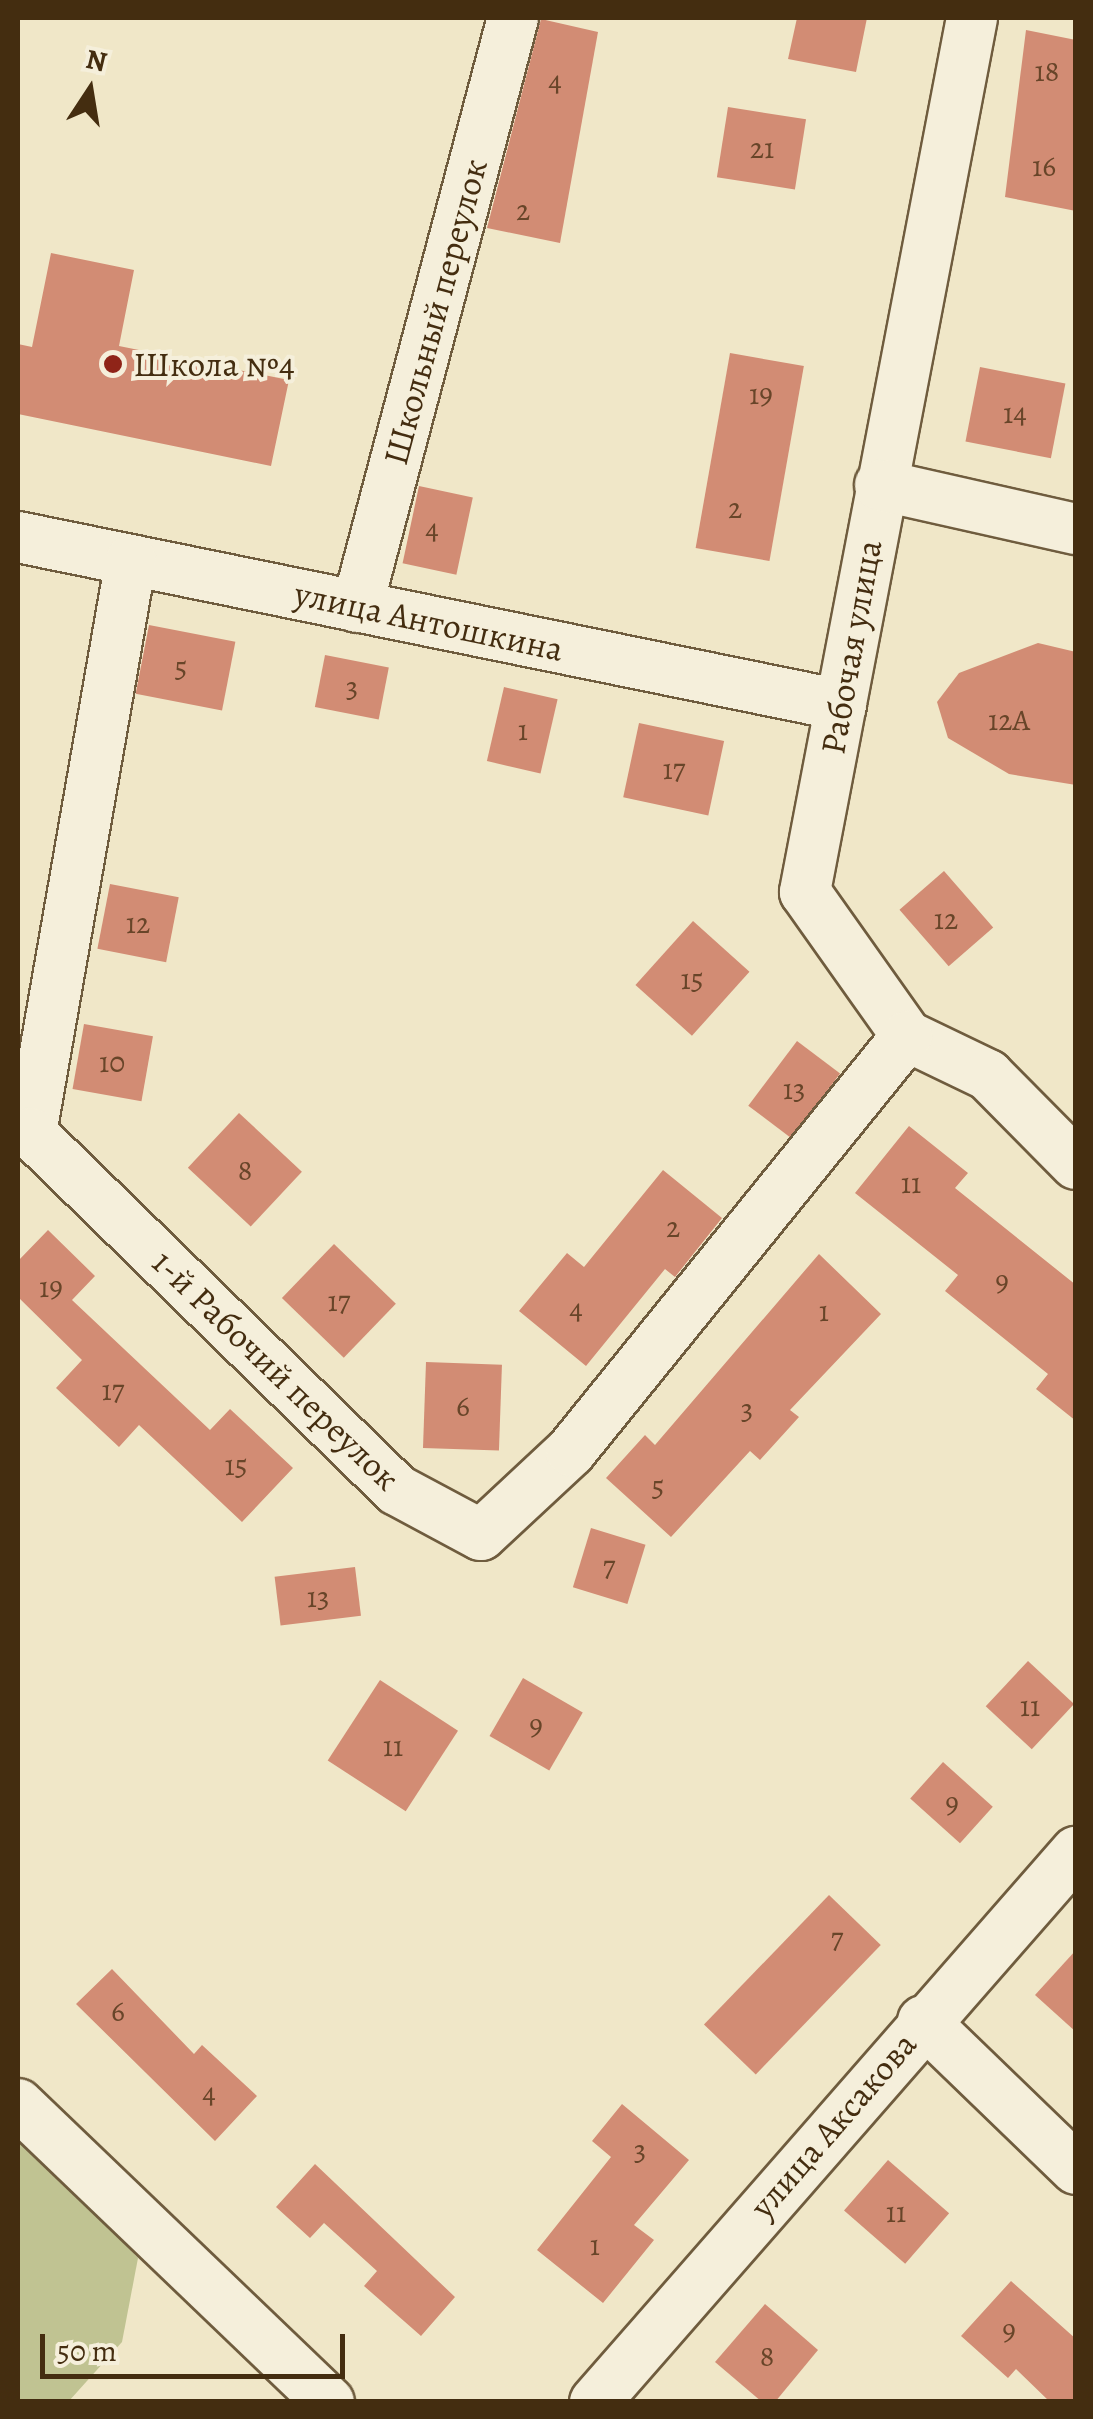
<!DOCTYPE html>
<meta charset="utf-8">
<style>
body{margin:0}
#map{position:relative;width:1093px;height:2419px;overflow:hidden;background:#f0e7c8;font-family:Alegreya,serif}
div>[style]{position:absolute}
.green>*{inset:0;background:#c0c392}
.building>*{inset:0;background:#d28c74;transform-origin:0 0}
.roads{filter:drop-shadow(2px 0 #6f5c3e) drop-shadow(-2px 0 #6f5c3e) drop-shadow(0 2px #6f5c3e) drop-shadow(0 -2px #6f5c3e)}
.minor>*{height:50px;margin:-25px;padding:0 25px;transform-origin:25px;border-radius:25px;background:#f5efdb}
.dots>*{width:28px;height:28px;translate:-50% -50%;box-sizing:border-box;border:5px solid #f5efdb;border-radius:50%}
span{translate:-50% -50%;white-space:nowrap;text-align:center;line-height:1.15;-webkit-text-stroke:8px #f5efdb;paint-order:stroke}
.number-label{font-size:30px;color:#684529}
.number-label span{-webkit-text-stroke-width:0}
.street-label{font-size:35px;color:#442d10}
.poi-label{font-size:35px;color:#442d10}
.left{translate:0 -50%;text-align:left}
.frame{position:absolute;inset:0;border:20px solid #442d10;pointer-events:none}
.north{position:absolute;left:40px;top:40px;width:100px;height:100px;-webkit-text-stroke:8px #f5efdb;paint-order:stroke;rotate:12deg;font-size:28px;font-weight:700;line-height:40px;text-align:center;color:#442d10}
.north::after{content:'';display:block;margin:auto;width:35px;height:45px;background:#442d10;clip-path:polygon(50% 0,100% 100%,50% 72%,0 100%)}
.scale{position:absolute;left:40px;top:2334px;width:305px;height:45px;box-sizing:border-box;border:5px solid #442d10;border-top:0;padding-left:12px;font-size:30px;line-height:35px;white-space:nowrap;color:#442d10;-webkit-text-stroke:8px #f5efdb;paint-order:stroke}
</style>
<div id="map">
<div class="green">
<div style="clip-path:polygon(18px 2132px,138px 2258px,122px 2342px,69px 2401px,18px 2401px)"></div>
</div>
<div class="building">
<div style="clip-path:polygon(797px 18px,867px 18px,856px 72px,788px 59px)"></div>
<div style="clip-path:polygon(541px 19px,598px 32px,560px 243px,487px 228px)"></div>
<div style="clip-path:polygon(1026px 30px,1076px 40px,1076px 211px,1005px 197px)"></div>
<div style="left:728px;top:107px;width:79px;height:71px;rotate:9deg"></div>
<div style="clip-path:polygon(51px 253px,134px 270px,119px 346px,289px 380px,271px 466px,18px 414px,18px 344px,32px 347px)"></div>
<div style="left:730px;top:353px;width:75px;height:198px;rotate:10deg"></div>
<div style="left:980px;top:367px;width:87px;height:76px;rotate:11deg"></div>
<div style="left:419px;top:486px;width:55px;height:79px;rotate:12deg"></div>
<div style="left:149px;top:625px;width:88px;height:70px;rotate:11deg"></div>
<div style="clip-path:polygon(1038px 643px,1076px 652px,1076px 785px,1009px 774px,948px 738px,937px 702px,959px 673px)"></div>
<div style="left:325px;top:655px;width:65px;height:53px;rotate:11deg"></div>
<div style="left:504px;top:687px;width:55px;height:76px;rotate:13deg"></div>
<div style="left:639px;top:723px;width:87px;height:76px;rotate:12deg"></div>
<div style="left:944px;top:871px;width:75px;height:59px;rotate:49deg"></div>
<div style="left:110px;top:884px;width:70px;height:66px;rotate:11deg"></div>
<div style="left:693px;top:921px;width:76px;height:86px;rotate:42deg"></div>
<div style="left:84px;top:1024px;width:70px;height:66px;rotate:10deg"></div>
<div style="left:797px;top:1041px;width:54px;height:81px;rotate:37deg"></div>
<div style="left:239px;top:1113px;width:86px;height:75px;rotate:43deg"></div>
<div style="clip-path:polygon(909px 1126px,968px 1173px,955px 1188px,1076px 1285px,1076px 1421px,1036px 1389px,1048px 1374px,945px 1291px,958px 1275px,855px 1193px)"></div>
<div style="clip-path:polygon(663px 1170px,722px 1218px,675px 1277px,665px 1269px,586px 1366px,519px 1311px,567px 1253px,584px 1267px)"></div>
<div style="clip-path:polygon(48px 1230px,95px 1276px,72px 1300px,210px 1430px,230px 1409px,293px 1468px,242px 1522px,139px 1425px,119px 1447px,56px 1388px,82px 1360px,18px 1297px,18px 1261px)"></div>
<div style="left:334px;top:1244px;width:86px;height:75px;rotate:44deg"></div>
<div style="clip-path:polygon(819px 1254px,881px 1314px,790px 1410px,799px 1417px,760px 1460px,750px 1451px,671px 1537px,606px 1478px,645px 1435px,655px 1445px)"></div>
<div style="left:426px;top:1362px;width:76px;height:86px;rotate:2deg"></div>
<div style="left:591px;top:1528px;width:57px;height:62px;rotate:17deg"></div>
<div style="left:355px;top:1567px;width:49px;height:81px;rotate:83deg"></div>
<div style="left:1028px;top:1661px;width:63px;height:62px;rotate:43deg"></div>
<div style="left:523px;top:1678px;width:69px;height:67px;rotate:30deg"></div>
<div style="left:380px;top:1680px;width:93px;height:96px;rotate:33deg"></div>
<div style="left:943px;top:1762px;width:67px;height:49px;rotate:42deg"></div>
<div style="left:829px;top:1895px;width:72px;height:180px;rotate:44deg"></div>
<div style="clip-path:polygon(1076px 1950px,1076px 2032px,1035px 1995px)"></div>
<div style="clip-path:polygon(112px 1969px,194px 2054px,202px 2045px,257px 2096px,215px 2141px,76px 2004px)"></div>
<div style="clip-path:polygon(622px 2104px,689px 2160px,634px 2225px,654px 2240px,603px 2303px,537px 2250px,611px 2157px,592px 2141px)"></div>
<div style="left:888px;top:2160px;width:81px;height:67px;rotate:41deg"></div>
<div style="clip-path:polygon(315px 2164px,455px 2297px,421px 2336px,364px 2286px,377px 2271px,324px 2223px,310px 2238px,276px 2207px)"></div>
<div style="clip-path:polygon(1011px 2281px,1076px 2339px,1076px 2402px,1050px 2402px,1016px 2369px,1008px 2378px,961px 2336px)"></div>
<div style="clip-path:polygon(765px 2304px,818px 2350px,775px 2402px,762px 2402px,715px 2362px)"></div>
</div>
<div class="roads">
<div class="minor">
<div style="left:972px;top:18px;width:890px;rotate:100.82deg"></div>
<div style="left:805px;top:892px;width:176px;rotate:54.7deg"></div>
<div style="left:907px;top:1036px;width:90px;rotate:25.7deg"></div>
<div style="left:988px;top:1075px;width:125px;rotate:45.3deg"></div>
<div style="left:880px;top:485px;width:201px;rotate:12.7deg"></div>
<div style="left:18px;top:537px;width:840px;rotate:11.54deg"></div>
<div style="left:131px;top:560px;width:582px;rotate:99.9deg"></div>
<div style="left:31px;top:1133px;width:511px;rotate:44.29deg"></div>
<div style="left:397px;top:1490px;width:95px;rotate:28.2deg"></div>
<div style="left:481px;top:1535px;width:123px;rotate:-43deg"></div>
<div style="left:571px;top:1451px;width:534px;rotate:-51.01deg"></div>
<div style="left:357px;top:607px;width:609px;rotate:-75.17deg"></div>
<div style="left:923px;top:2021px;width:213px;rotate:44deg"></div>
<div style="left:18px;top:2104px;width:431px;rotate:43.8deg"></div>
<div style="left:595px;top:2402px;width:731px;rotate:-48.83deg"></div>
</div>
</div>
<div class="dots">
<div style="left:113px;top:364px;background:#8f2418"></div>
</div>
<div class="number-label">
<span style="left:1047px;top:71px">18</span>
<span style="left:555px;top:81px">4</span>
<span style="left:762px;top:148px">21</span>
<span style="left:1044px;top:166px">16</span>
<span style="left:523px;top:210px">2</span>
<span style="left:761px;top:394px">19</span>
<span style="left:1015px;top:413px">14</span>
<span style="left:735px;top:508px">2</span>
<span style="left:432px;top:529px">4</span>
<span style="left:181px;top:667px">5</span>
<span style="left:352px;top:687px">3</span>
<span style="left:1009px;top:720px">12А</span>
<span style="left:523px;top:730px">1</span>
<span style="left:674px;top:769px">17</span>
<span style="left:946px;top:919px">12</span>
<span style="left:138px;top:923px">12</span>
<span style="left:692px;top:979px">15</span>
<span style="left:112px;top:1062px">10</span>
<span style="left:794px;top:1089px">13</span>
<span style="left:245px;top:1170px">8</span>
<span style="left:911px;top:1183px">11</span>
<span style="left:673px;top:1227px">2</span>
<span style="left:1002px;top:1281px">9</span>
<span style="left:51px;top:1287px">19</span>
<span style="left:339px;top:1301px">17</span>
<span style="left:576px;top:1309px">4</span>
<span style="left:824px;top:1311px">1</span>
<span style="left:113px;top:1390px">17</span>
<span style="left:463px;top:1406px">6</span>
<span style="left:747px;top:1409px">3</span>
<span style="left:236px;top:1465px">15</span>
<span style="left:658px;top:1486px">5</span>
<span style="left:609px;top:1566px">7</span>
<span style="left:318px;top:1597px">13</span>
<span style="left:1030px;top:1706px">11</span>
<span style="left:536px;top:1725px">9</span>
<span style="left:393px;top:1746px">11</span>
<span style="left:952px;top:1803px">9</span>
<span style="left:837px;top:1938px">7</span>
<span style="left:118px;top:2011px">6</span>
<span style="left:209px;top:2093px">4</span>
<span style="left:640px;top:2150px">3</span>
<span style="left:896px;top:2212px">11</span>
<span style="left:595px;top:2245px">1</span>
<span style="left:1009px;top:2330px">9</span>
<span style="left:767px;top:2356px">8</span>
</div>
<div class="street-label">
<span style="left:435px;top:312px;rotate:-75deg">Школьный переулок</span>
<span style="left:429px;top:621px;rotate:12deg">улица Антошкина</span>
<span style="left:851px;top:647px;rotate:-80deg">Рабочая улица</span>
<span style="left:276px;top:1370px;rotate:44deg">1-й Рабочий переулок</span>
<span style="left:833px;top:2125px;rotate:-49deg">улица Аксакова</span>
</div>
<div class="poi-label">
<span class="left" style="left:133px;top:364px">Школа №4</span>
</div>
<div class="frame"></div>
<div class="north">N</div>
<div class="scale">50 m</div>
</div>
